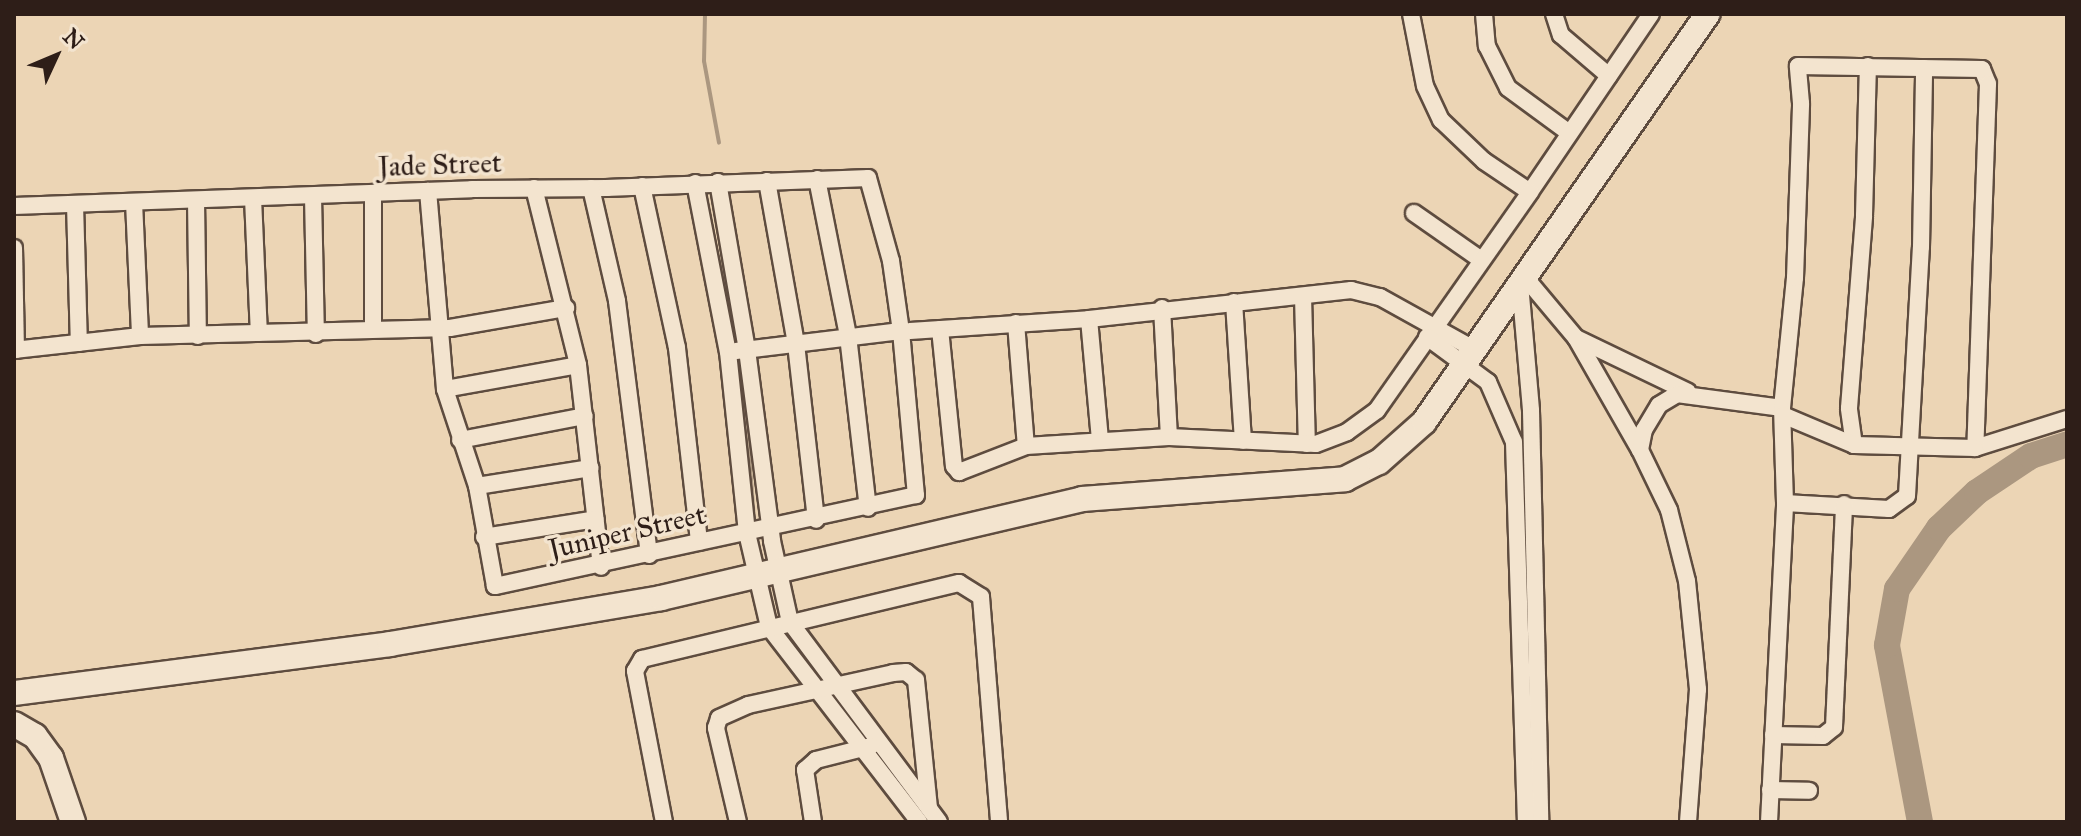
<!DOCTYPE html>
<style>
body{margin:0}
#map{position:relative;width:2081px;height:836px;overflow:hidden;background:#ecd5b5;font-family:"IM FELL Great Primer",serif}
div>[style]{position:absolute}
.stream>*{height:4px;margin:-2px;padding:0 2px;transform-origin:2px;border-radius:2px;background:#ab9780}
.river>*{height:26px;margin:-13px;padding:0 13px;transform-origin:13px;border-radius:13px;background:#ab9780}
.roads{filter:drop-shadow(2px 0 #5e4c3f) drop-shadow(-2px 0 #5e4c3f) drop-shadow(0 2px #5e4c3f) drop-shadow(0 -2px #5e4c3f)}
.street>*{height:16px;margin:-8px;padding:0 8px;transform-origin:8px;border-radius:8px;background:#f3e4cf}
.secondary>*{height:24px;margin:-12px;padding:0 12px;transform-origin:12px;border-radius:12px;background:#f3e4cf}
span{translate:-50% -50%;white-space:nowrap;text-align:center;line-height:1.15;-webkit-text-stroke:7px #f3e4cf;paint-order:stroke}
.street-label{font-size:28px;color:#2e1e18}
.frame{position:absolute;inset:0;border:16px solid #2e1e18;pointer-events:none}
.north{position:absolute;left:16px;top:16px;width:80px;height:80px;-webkit-text-stroke:6px #f3e4cf;paint-order:stroke;rotate:46deg;font-size:22px;font-weight:700;line-height:32px;text-align:center;color:#2e1e18}
.north::after{content:'';display:block;margin:auto;width:28px;height:36px;background:#2e1e18;clip-path:polygon(50% 0,100% 100%,50% 72%,0 100%)}
</style>
<div id="map">
<div class="stream">
<div style="left:705px;top:14px;width:47px;rotate:91.2deg"></div>
<div style="left:704px;top:61px;width:83px;rotate:79.6deg"></div>
<div style="left:715px;top:244px;width:87px;rotate:76.8deg"></div>
<div style="left:744px;top:387px;width:133px;rotate:85.7deg"></div>
</div>
<div class="river">
<div style="left:1920px;top:822px;width:180px;rotate:-100.6deg"></div>
<div style="left:1887px;top:645px;width:57px;rotate:-79.9deg"></div>
<div style="left:1897px;top:589px;width:74px;rotate:-55.5deg"></div>
<div style="left:1939px;top:528px;width:52px;rotate:-43.5deg"></div>
<div style="left:1977px;top:492px;width:65px;rotate:-33.7deg"></div>
<div style="left:2031px;top:456px;width:38px;rotate:-18deg"></div>
</div>
<div class="roads">
<div class="street">
<div style="left:1411px;top:14px;width:73px;rotate:79deg"></div>
<div style="left:1425px;top:86px;width:38px;rotate:65deg"></div>
<div style="left:1441px;top:120px;width:59px;rotate:43.6deg"></div>
<div style="left:1484px;top:161px;width:55px;rotate:34deg"></div>
<div style="left:1530px;top:192px;width:215px;rotate:-55.8deg"></div>
<div style="left:1484px;top:14px;width:32px;rotate:85deg"></div>
<div style="left:1487px;top:46px;width:47px;rotate:63.4deg"></div>
<div style="left:1508px;top:88px;width:74px;rotate:36.3deg"></div>
<div style="left:1554px;top:14px;width:22px;rotate:72deg"></div>
<div style="left:1561px;top:35px;width:63px;rotate:40.5deg"></div>
<div style="left:817px;top:179px;width:160px;rotate:78.8deg"></div>
<div style="left:848px;top:336px;width:173px;rotate:83.4deg"></div>
<div style="left:767px;top:181px;width:166px;rotate:79.9deg"></div>
<div style="left:796px;top:344px;width:177px;rotate:83.5deg"></div>
<div style="left:718px;top:182px;width:170px;rotate:80.2deg"></div>
<div style="left:747px;top:350px;width:193px;rotate:82.5deg"></div>
<div style="left:772px;top:541px;width:83px;rotate:77.5deg"></div>
<div style="left:790px;top:622px;width:249px;rotate:53.3deg"></div>
<div style="left:695px;top:183px;width:172px;rotate:79deg"></div>
<div style="left:728px;top:352px;width:182px;rotate:84deg"></div>
<div style="left:747px;top:533px;width:97px;rotate:76.8deg"></div>
<div style="left:769px;top:627px;width:246px;rotate:52.4deg"></div>
<div style="left:642px;top:186px;width:166px;rotate:77.8deg"></div>
<div style="left:677px;top:348px;width:195px;rotate:83.5deg"></div>
<div style="left:534px;top:188px;width:182px;rotate:76deg"></div>
<div style="left:578px;top:365px;width:203px;rotate:83.5deg"></div>
<div style="left:591px;top:188px;width:116px;rotate:77deg"></div>
<div style="left:617px;top:301px;width:256px;rotate:82.8deg"></div>
<div style="left:313px;top:196px;width:138px;rotate:88.8deg"></div>
<div style="left:253px;top:198px;width:135px;rotate:87.5deg"></div>
<div style="left:196px;top:200px;width:136px;rotate:89.2deg"></div>
<div style="left:134px;top:202px;width:134px;rotate:87.4deg"></div>
<div style="left:75px;top:204px;width:139px;rotate:88.4deg"></div>
<div style="left:14px;top:206px;width:458px;rotate:-2.1deg"></div>
<div style="left:472px;top:189px;width:135px;rotate:-0.4deg"></div>
<div style="left:607px;top:188px;width:261px;rotate:-2.2deg"></div>
<div style="left:868px;top:178px;width:86px;rotate:74.5deg"></div>
<div style="left:891px;top:261px;width:71px;rotate:81.9deg"></div>
<div style="left:901px;top:331px;width:165px;rotate:84.8deg"></div>
<div style="left:916px;top:495px;width:431px;rotate:167.8deg"></div>
<div style="left:495px;top:586px;width:102px;rotate:-100.2deg"></div>
<div style="left:477px;top:486px;width:102px;rotate:-108.3deg"></div>
<div style="left:445px;top:389px;width:199px;rotate:-94.9deg"></div>
<div style="left:1414px;top:213px;width:80px;rotate:34.9deg"></div>
<div style="left:14px;top:248px;width:102px;rotate:88.9deg"></div>
<div style="left:1524px;top:276px;width:81px;rotate:50deg"></div>
<div style="left:1576px;top:338px;width:124px;rotate:25.7deg"></div>
<div style="left:1520px;top:284px;width:127px;rotate:85deg"></div>
<div style="left:1531px;top:411px;width:411px;rotate:88.7deg"></div>
<div style="left:1303px;top:296px;width:148px;rotate:88.5deg"></div>
<div style="left:1234px;top:302px;width:139px;rotate:86.3deg"></div>
<div style="left:1162px;top:308px;width:129px;rotate:86.9deg"></div>
<div style="left:1089px;top:319px;width:122px;rotate:84.8deg"></div>
<div style="left:1016px;top:323px;width:123px;rotate:85.4deg"></div>
<div style="left:373px;top:329px;width:135px;rotate:-90deg"></div>
<div style="left:940px;top:329px;width:138px;rotate:84.2deg"></div>
<div style="left:954px;top:466px;width:8px;rotate:50deg"></div>
<div style="left:959px;top:472px;width:72px;rotate:-21.2deg"></div>
<div style="left:1026px;top:446px;width:143px;rotate:-3.6deg"></div>
<div style="left:1169px;top:437px;width:147px;rotate:2.7deg"></div>
<div style="left:1316px;top:444px;width:33px;rotate:-21deg"></div>
<div style="left:1347px;top:432px;width:37px;rotate:-36deg"></div>
<div style="left:1377px;top:410px;width:266px;rotate:-54.9deg"></div>
<div style="left:910px;top:331px;width:179px;rotate:-3.8deg"></div>
<div style="left:1089px;top:319px;width:264px;rotate:-6.3deg"></div>
<div style="left:1351px;top:290px;width:30px;rotate:14deg"></div>
<div style="left:1380px;top:297px;width:105px;rotate:29deg"></div>
<div style="left:1427px;top:337px;width:76px;rotate:36.4deg"></div>
<div style="left:1488px;top:382px;width:65px;rotate:66.6deg"></div>
<div style="left:1514px;top:442px;width:380px;rotate:88.2deg"></div>
<div style="left:1576px;top:338px;width:129px;rotate:60.3deg"></div>
<div style="left:1640px;top:450px;width:20px;rotate:-79deg"></div>
<div style="left:1644px;top:430px;width:29px;rotate:-59deg"></div>
<div style="left:1659px;top:405px;width:21px;rotate:-31deg"></div>
<div style="left:1677px;top:394px;width:106px;rotate:7.6deg"></div>
<div style="left:14px;top:350px;width:127px;rotate:-6.3deg"></div>
<div style="left:140px;top:336px;width:310px;rotate:-1.5deg"></div>
<div style="left:450px;top:328px;width:118px;rotate:-9.8deg"></div>
<div style="left:736px;top:351px;width:166px;rotate:-6.9deg"></div>
<div style="left:445px;top:389px;width:135px;rotate:-10.2deg"></div>
<div style="left:460px;top:440px;width:127px;rotate:-10.9deg"></div>
<div style="left:1854px;top:445px;width:37px;rotate:-98deg"></div>
<div style="left:1849px;top:408px;width:193px;rotate:-85.5deg"></div>
<div style="left:1864px;top:216px;width:150px;rotate:-88.5deg"></div>
<div style="left:1975px;top:448px;width:96px;rotate:-17.5deg"></div>
<div style="left:1640px;top:450px;width:67px;rotate:64.2deg"></div>
<div style="left:1669px;top:510px;width:73px;rotate:75.8deg"></div>
<div style="left:1687px;top:581px;width:109px;rotate:84.2deg"></div>
<div style="left:1698px;top:689px;width:133px;rotate:94.3deg"></div>
<div style="left:477px;top:486px;width:115px;rotate:-9deg"></div>
<div style="left:1785px;top:503px;width:104px;rotate:3.3deg"></div>
<div style="left:1889px;top:509px;width:22px;rotate:-36deg"></div>
<div style="left:1907px;top:496px;width:249px;rotate:-86.8deg"></div>
<div style="left:1921px;top:247px;width:179px;rotate:-89deg"></div>
<div style="left:484px;top:537px;width:113px;rotate:-9.1deg"></div>
<div style="left:1773px;top:735px;width:50px;rotate:1.1deg"></div>
<div style="left:1823px;top:736px;width:14px;rotate:-39deg"></div>
<div style="left:1834px;top:727px;width:223px;rotate:-87.4deg"></div>
<div style="left:1770px;top:790px;width:39px;rotate:1deg"></div>
<div style="left:664px;top:822px;width:154px;rotate:-100.9deg"></div>
<div style="left:635px;top:671px;width:14px;rotate:-60deg"></div>
<div style="left:642px;top:659px;width:326px;rotate:-13.5deg"></div>
<div style="left:959px;top:583px;width:26px;rotate:32deg"></div>
<div style="left:981px;top:597px;width:226px;rotate:85.4deg"></div>
<div style="left:738px;top:822px;width:97px;rotate:-103.2deg"></div>
<div style="left:716px;top:728px;width:10px;rotate:-73deg"></div>
<div style="left:719px;top:718px;width:32px;rotate:-24deg"></div>
<div style="left:748px;top:705px;width:148px;rotate:-12.4deg"></div>
<div style="left:893px;top:673px;width:13px;rotate:-4deg"></div>
<div style="left:906px;top:672px;width:13px;rotate:39deg"></div>
<div style="left:916px;top:680px;width:128px;rotate:84.2deg"></div>
<div style="left:813px;top:822px;width:53px;rotate:-98.7deg"></div>
<div style="left:805px;top:770px;width:15px;rotate:-42deg"></div>
<div style="left:816px;top:760px;width:57px;rotate:-14.3deg"></div>
<div style="left:1769px;top:822px;width:319px;rotate:-87.1deg"></div>
<div style="left:1785px;top:503px;width:95px;rotate:-91.8deg"></div>
<div style="left:1782px;top:408px;width:131px;rotate:-84.3deg"></div>
<div style="left:1795px;top:278px;width:175px;rotate:-88deg"></div>
<div style="left:1801px;top:103px;width:37px;rotate:-95deg"></div>
<div style="left:1798px;top:66px;width:184px;rotate:0.9deg"></div>
<div style="left:1982px;top:69px;width:16px;rotate:68deg"></div>
<div style="left:1988px;top:84px;width:364px;rotate:92deg"></div>
<div style="left:1975px;top:448px;width:121px;rotate:-178.6deg"></div>
<div style="left:1854px;top:445px;width:77px;rotate:-157.1deg"></div>
</div>
<div class="secondary">
<div style="left:14px;top:693px;width:379px;rotate:-7.4deg"></div>
<div style="left:390px;top:644px;width:275px;rotate:-9.6deg"></div>
<div style="left:661px;top:598px;width:432px;rotate:-13.2deg"></div>
<div style="left:1082px;top:499px;width:264px;rotate:-4.3deg"></div>
<div style="left:1345px;top:479px;width:38px;rotate:-27deg"></div>
<div style="left:1379px;top:462px;width:60px;rotate:-41.6deg"></div>
<div style="left:1424px;top:422px;width:497px;rotate:-55.2deg"></div>
<div style="left:14px;top:724px;width:24px;rotate:30deg"></div>
<div style="left:35px;top:736px;width:27px;rotate:54deg"></div>
<div style="left:51px;top:758px;width:68px;rotate:71deg"></div>
</div>
</div>
<div class="street-label">
<span style="left:440px;top:165px;rotate:-2deg">Jade Street</span>
<span style="left:627px;top:532px;rotate:-13deg">Juniper Street</span>
</div>
<div class="frame"></div>
<div class="north">N</div>
</div>
